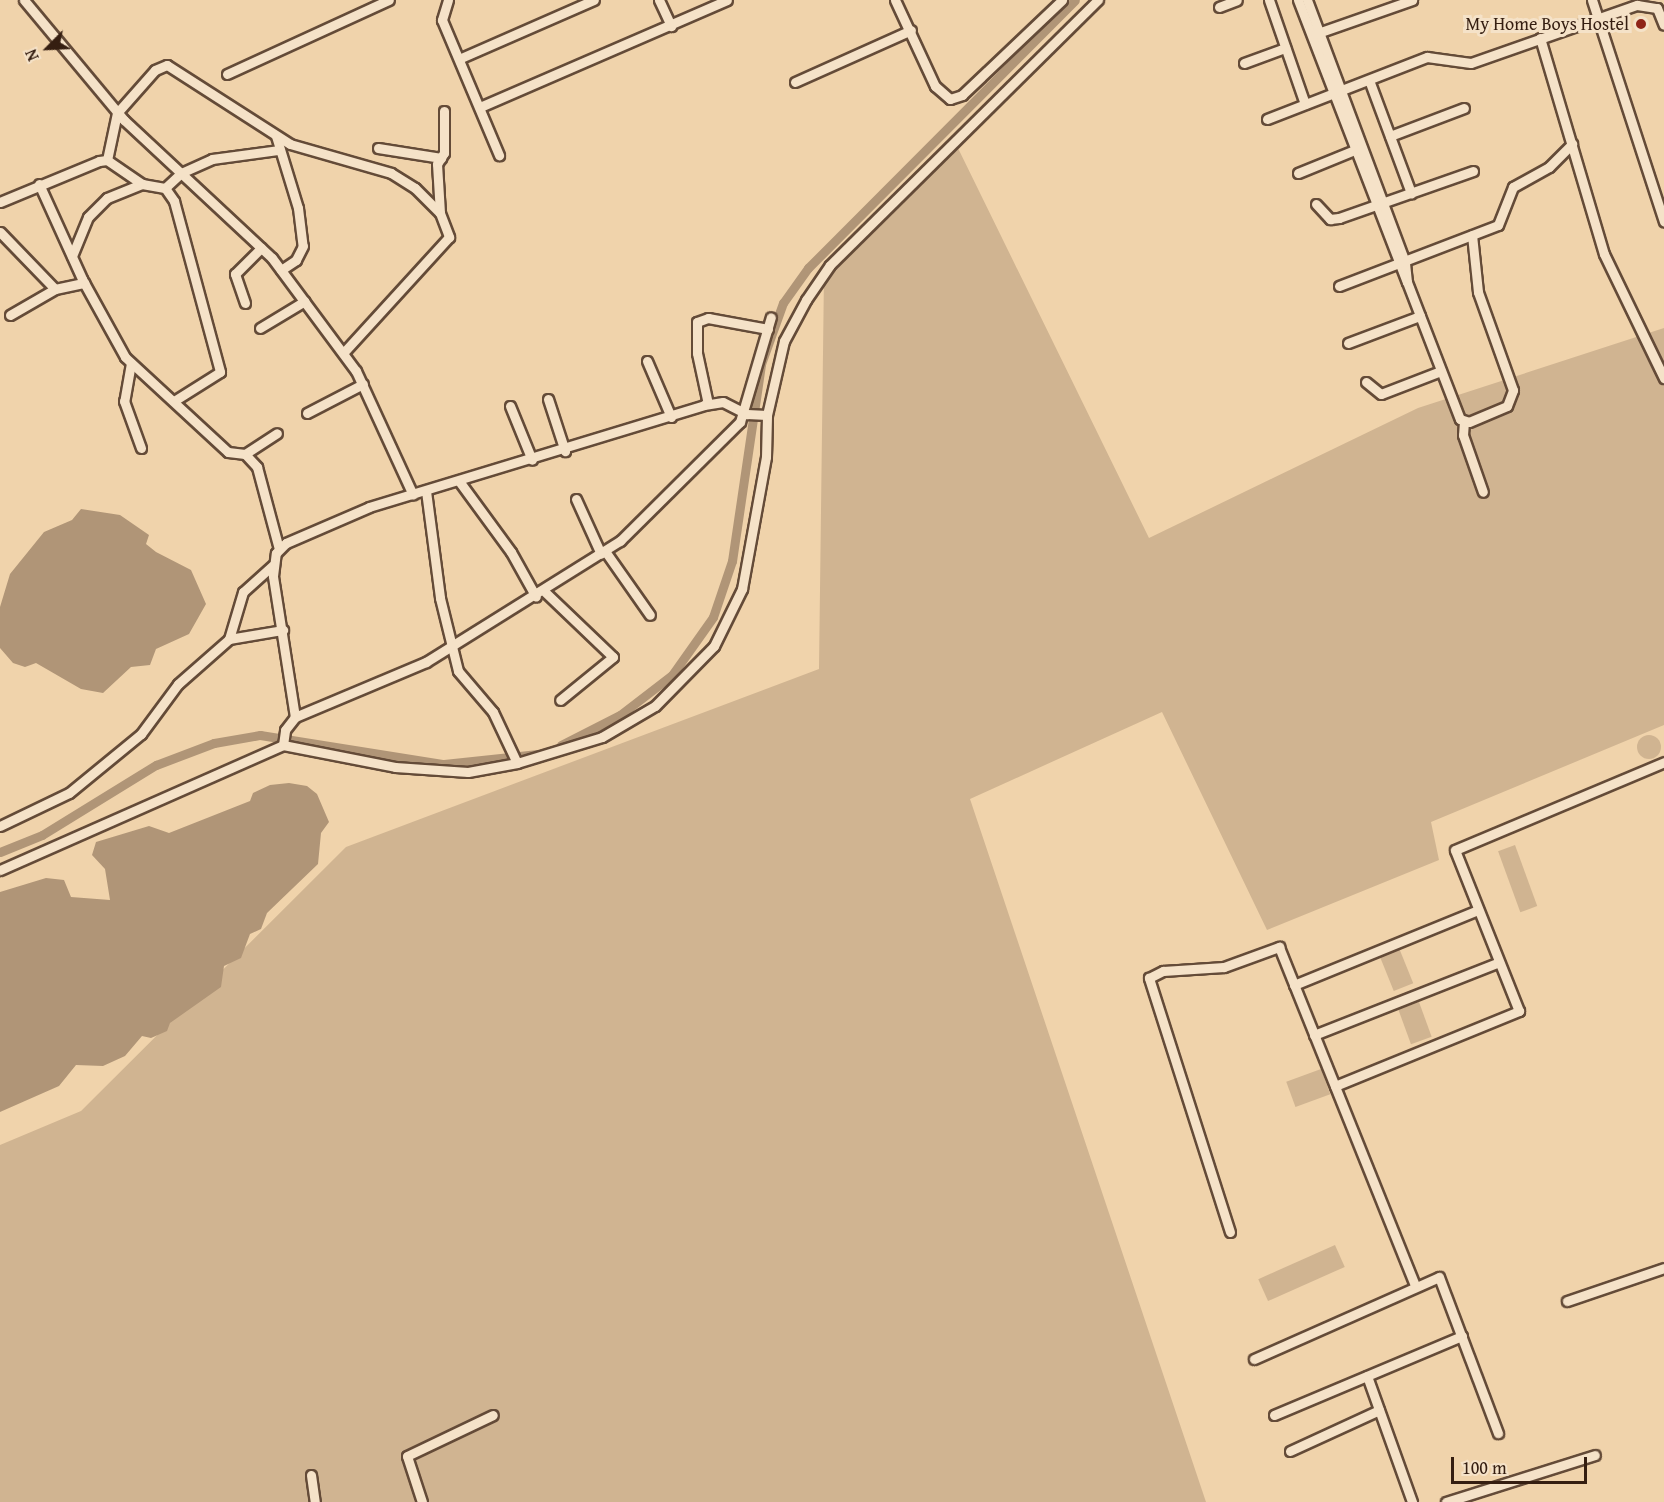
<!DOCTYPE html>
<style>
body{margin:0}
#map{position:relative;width:1664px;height:1502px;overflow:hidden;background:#f0d3ab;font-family:"Gentium Book Plus",serif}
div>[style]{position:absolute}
.green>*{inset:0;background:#d0b491;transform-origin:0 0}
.round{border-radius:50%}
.water>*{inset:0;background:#b09577}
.canal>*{height:9px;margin:-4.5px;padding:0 4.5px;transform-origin:4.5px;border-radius:4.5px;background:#b09577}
.roads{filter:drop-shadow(2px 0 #644b38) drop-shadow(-2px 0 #644b38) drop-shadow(0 2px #644b38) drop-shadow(0 -2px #644b38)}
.street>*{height:9px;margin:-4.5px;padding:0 4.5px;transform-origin:4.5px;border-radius:4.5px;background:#f5e2c8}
.dots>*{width:16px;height:16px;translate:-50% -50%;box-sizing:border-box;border:3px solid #f5e2c8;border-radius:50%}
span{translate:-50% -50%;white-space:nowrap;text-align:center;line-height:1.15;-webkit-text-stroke:6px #f5e2c8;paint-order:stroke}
.poi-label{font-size:18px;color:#351e11}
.right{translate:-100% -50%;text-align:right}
.north{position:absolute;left:18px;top:18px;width:60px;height:60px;-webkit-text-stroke:4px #f5e2c8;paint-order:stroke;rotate:246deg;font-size:16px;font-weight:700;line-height:24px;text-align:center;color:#351e11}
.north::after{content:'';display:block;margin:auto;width:21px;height:27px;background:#351e11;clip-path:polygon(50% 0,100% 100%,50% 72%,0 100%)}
.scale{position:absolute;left:1451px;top:1457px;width:136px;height:27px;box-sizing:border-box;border:3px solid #351e11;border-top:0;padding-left:8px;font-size:18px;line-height:21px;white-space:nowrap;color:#351e11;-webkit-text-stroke:4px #f5e2c8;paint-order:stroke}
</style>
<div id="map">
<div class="green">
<div style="clip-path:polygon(954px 140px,1149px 538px,1418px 408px,1664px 328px,1664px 725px,1431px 822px,1439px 860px,1267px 930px,1162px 712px,970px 799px,1206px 1502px,0 1502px,0 1145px,81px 1111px,346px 847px,819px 669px,824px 274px)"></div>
<div class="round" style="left:1637px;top:735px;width:24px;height:24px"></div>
<div style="left:1515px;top:845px;width:65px;height:18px;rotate:70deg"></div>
<div style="left:1399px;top:948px;width:38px;height:21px;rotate:68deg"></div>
<div style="left:1419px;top:1002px;width:37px;height:22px;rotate:70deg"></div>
<div style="left:1321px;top:1069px;width:27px;height:37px;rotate:70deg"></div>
<div style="left:1335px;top:1245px;width:24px;height:84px;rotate:66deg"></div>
</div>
<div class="water">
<div style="clip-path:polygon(81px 509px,120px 515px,149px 535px,146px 544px,156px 552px,191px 570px,206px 604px,189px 634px,156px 649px,150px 665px,131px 667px,103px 693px,81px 689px,36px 663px,25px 667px,13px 663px,0 648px,0 607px,10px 574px,44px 532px,72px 520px)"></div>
<div style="clip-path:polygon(289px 783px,307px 786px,317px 794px,329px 822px,321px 833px,318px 864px,267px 913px,261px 929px,250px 934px,241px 958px,224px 966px,221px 987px,170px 1023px,167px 1031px,151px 1038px,142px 1036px,125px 1056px,103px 1066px,76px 1065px,59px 1086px,0 1112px,0 892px,46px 878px,64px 880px,71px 897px,110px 900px,105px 869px,92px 855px,96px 842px,149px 826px,169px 833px,250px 801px,253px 793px,270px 785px)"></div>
</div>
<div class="canal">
<div style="left:561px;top:745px;width:66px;rotate:-27deg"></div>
<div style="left:620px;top:715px;width:66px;rotate:-37.6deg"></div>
<div style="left:672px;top:675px;width:71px;rotate:-54.7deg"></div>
<div style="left:713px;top:617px;width:59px;rotate:-71.3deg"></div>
<div style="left:732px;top:561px;width:199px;rotate:-81.6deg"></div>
<div style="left:761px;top:364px;width:65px;rotate:-70.2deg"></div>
<div style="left:783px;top:303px;width:43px;rotate:-54.5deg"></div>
<div style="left:808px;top:268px;width:378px;rotate:-45.1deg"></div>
<div style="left:0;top:852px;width:45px;rotate:-22deg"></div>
<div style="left:42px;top:835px;width:134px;rotate:-31.6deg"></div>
<div style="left:156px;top:765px;width:62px;rotate:-20.8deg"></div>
<div style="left:214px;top:743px;width:47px;rotate:-9.9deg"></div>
<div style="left:260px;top:735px;width:186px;rotate:9deg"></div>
<div style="left:444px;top:764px;width:94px;rotate:-6.1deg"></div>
</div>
<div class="roads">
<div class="street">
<div style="left:24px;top:0;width:156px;rotate:50.2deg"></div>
<div style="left:124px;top:120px;width:202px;rotate:43deg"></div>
<div style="left:272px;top:258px;width:141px;rotate:53.4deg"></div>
<div style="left:356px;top:371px;width:136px;rotate:65.3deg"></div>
<div style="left:448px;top:0;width:21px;rotate:107deg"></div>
<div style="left:442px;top:20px;width:147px;rotate:67.1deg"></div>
<div style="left:659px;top:0;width:29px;rotate:65deg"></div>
<div style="left:895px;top:0;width:95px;rotate:65.1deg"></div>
<div style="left:935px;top:86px;width:20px;rotate:41deg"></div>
<div style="left:950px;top:99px;width:13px;rotate:-18deg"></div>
<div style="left:962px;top:95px;width:138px;rotate:-43.5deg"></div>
<div style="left:1269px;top:0;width:110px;rotate:70.9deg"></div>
<div style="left:1298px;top:0;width:302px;rotate:68.9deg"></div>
<div style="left:1407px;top:282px;width:20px;rotate:-96deg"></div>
<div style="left:1405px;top:262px;width:280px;rotate:-110.5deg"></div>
<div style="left:1592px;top:0;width:233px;rotate:72deg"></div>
<div style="left:1219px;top:7px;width:19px;rotate:-21deg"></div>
<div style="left:1315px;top:34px;width:103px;rotate:-19.3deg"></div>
<div style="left:1540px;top:38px;width:225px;rotate:73.5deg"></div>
<div style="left:1604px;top:254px;width:138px;rotate:64.2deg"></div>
<div style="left:461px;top:58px;width:145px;rotate:-23.6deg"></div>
<div style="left:1244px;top:63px;width:44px;rotate:-20.1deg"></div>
<div style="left:227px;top:74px;width:178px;rotate:-24.6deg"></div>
<div style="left:1369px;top:80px;width:121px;rotate:69.6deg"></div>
<div style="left:795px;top:82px;width:127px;rotate:-24.1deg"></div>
<div style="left:480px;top:107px;width:269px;rotate:-23.4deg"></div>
<div style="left:1267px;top:119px;width:172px;rotate:-21.2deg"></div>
<div style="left:1427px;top:57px;width:44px;rotate:7.8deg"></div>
<div style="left:1471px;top:63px;width:176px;rotate:-19.3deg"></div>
<div style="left:1637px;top:5px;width:20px;rotate:9deg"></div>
<div style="left:1657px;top:8px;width:18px;rotate:68deg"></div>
<div style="left:276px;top:136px;width:75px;rotate:73deg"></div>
<div style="left:298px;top:208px;width:38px;rotate:83deg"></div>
<div style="left:303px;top:246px;width:16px;rotate:117deg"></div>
<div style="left:296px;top:260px;width:18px;rotate:146deg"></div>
<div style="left:1390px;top:136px;width:79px;rotate:-20.7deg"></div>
<div style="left:378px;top:148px;width:64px;rotate:9deg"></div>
<div style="left:107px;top:160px;width:48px;rotate:-78deg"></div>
<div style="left:117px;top:113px;width:57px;rotate:-48.5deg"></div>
<div style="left:155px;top:70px;width:13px;rotate:-23deg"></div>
<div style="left:167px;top:65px;width:146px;rotate:32.7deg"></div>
<div style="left:290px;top:144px;width:105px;rotate:16deg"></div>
<div style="left:391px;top:173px;width:28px;rotate:32deg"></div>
<div style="left:415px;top:188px;width:35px;rotate:45deg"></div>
<div style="left:440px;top:213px;width:26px;rotate:69deg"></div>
<div style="left:449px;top:237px;width:156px;rotate:132.4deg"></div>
<div style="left:1298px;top:173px;width:64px;rotate:-22.1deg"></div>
<div style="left:39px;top:184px;width:104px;rotate:65.6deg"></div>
<div style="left:82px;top:279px;width:89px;rotate:61.1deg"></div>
<div style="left:125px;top:357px;width:140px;rotate:42.7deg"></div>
<div style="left:228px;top:452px;width:17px;rotate:7deg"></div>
<div style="left:245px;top:454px;width:18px;rotate:47deg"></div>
<div style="left:257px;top:467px;width:85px;rotate:75deg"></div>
<div style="left:165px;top:188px;width:22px;rotate:-43deg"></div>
<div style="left:181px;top:173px;width:34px;rotate:-24deg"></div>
<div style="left:212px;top:159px;width:68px;rotate:-7.7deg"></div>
<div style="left:0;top:202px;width:107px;rotate:-22.5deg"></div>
<div style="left:99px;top:161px;width:8px;rotate:-7deg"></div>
<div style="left:107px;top:160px;width:42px;rotate:34.4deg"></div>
<div style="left:1316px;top:204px;width:21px;rotate:47deg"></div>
<div style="left:1330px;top:219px;width:9px;rotate:-6deg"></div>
<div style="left:1339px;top:218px;width:142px;rotate:-19.3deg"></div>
<div style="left:440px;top:213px;width:49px;rotate:-93.5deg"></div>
<div style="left:437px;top:164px;width:13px;rotate:-58deg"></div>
<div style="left:444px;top:153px;width:42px;rotate:-90deg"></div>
<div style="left:0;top:232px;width:79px;rotate:46deg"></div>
<div style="left:55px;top:289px;width:30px;rotate:-12deg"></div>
<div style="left:72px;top:256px;width:42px;rotate:-67.7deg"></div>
<div style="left:88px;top:217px;width:27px;rotate:-45deg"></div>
<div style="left:107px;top:198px;width:38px;rotate:-22deg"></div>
<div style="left:142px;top:184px;width:23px;rotate:10deg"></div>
<div style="left:165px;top:188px;width:16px;rotate:55deg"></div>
<div style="left:174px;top:201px;width:177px;rotate:74.9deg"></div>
<div style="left:220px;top:372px;width:54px;rotate:147.8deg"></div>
<div style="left:1407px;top:282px;width:147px;rotate:68.9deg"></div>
<div style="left:1460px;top:419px;width:9px;rotate:18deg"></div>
<div style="left:1469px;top:422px;width:41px;rotate:-22.8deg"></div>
<div style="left:1507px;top:406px;width:17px;rotate:-69deg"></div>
<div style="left:1513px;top:390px;width:104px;rotate:-109.7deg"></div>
<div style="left:1478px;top:292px;width:57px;rotate:-96deg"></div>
<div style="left:1339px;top:286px;width:170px;rotate:-21deg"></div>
<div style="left:1498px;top:225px;width:41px;rotate:-68.5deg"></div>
<div style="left:1513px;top:187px;width:41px;rotate:-29.1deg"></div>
<div style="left:1549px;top:167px;width:33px;rotate:-45deg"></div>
<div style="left:245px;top:303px;width:31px;rotate:-109deg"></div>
<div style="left:235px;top:274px;width:37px;rotate:-45deg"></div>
<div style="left:10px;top:315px;width:52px;rotate:-30deg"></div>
<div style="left:260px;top:328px;width:52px;rotate:-31deg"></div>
<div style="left:1348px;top:343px;width:77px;rotate:-20.6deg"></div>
<div style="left:647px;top:361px;width:61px;rotate:66.8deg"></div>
<div style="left:131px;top:363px;width:39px;rotate:100deg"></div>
<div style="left:124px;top:401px;width:50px;rotate:70.1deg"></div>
<div style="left:1366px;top:382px;width:19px;rotate:39deg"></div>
<div style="left:1381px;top:394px;width:64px;rotate:-21deg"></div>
<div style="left:548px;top:399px;width:55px;rotate:71.9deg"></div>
<div style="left:708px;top:404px;width:52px;rotate:-102.2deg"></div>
<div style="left:697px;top:353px;width:31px;rotate:-90deg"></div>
<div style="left:697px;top:322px;width:12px;rotate:-20deg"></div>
<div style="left:708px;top:318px;width:61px;rotate:10.4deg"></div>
<div style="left:510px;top:406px;width:58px;rotate:67.8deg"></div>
<div style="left:307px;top:413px;width:63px;rotate:-27.4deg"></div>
<div style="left:1464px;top:421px;width:14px;rotate:94deg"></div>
<div style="left:1463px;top:435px;width:60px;rotate:70.7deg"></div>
<div style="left:245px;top:454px;width:38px;rotate:-33deg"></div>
<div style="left:459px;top:481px;width:88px;rotate:53.8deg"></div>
<div style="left:511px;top:552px;width:51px;rotate:60.9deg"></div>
<div style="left:426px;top:491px;width:108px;rotate:82.5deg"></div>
<div style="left:440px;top:598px;width:75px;rotate:76.1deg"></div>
<div style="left:458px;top:671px;width:54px;rotate:49.5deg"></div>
<div style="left:493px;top:712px;width:56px;rotate:64.8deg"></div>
<div style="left:576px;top:499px;width:60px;rotate:65.6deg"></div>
<div style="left:605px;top:551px;width:78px;rotate:54.9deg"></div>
<div style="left:545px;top:592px;width:94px;rotate:43.7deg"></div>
<div style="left:613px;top:657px;width:68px;rotate:140.9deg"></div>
<div style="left:229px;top:639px;width:55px;rotate:-9.5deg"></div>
<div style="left:295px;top:717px;width:143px;rotate:-98.9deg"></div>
<div style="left:273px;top:576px;width:23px;rotate:-83deg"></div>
<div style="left:276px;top:553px;width:14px;rotate:-45deg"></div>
<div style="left:286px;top:543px;width:90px;rotate:-23.4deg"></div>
<div style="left:369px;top:507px;width:350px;rotate:-16.9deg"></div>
<div style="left:704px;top:405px;width:19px;rotate:-9deg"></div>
<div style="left:723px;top:402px;width:27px;rotate:27deg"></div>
<div style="left:747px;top:414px;width:20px;rotate:3deg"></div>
<div style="left:283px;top:745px;width:15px;rotate:-82deg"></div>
<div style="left:285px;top:730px;width:16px;rotate:-52deg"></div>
<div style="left:295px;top:717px;width:142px;rotate:-22.8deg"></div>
<div style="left:426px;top:662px;width:229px;rotate:-32deg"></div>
<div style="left:620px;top:541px;width:169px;rotate:-44.8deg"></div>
<div style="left:740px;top:422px;width:109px;rotate:-73.6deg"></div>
<div style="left:0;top:826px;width:76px;rotate:-25.6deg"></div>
<div style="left:69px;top:793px;width:93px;rotate:-39.3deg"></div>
<div style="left:141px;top:734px;width:62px;rotate:-53.5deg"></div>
<div style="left:178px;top:684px;width:68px;rotate:-41.4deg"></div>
<div style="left:229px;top:639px;width:49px;rotate:-73.4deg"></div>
<div style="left:243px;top:592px;width:40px;rotate:-42deg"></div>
<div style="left:0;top:870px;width:309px;rotate:-23.8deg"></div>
<div style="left:283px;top:745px;width:114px;rotate:11.1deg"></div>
<div style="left:395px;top:767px;width:73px;rotate:3.9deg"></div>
<div style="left:468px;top:772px;width:50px;rotate:-10.4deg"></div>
<div style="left:517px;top:763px;width:89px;rotate:-17deg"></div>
<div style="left:602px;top:737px;width:61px;rotate:-30.3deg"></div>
<div style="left:655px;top:706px;width:84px;rotate:-45.5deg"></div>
<div style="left:714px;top:646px;width:64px;rotate:-63.8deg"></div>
<div style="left:742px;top:589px;width:134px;rotate:-79.7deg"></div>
<div style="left:766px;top:457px;width:42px;rotate:-88.6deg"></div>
<div style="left:767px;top:415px;width:76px;rotate:-77.1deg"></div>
<div style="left:784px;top:341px;width:47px;rotate:-61.8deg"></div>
<div style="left:806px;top:300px;width:42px;rotate:-55.6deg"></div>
<div style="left:830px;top:265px;width:377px;rotate:-44.7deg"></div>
<div style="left:1294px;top:985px;width:199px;rotate:-22.2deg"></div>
<div style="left:1314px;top:1035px;width:199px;rotate:-21.5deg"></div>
<div style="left:1335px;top:1086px;width:199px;rotate:-22.2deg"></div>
<div style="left:1519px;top:1011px;width:173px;rotate:-111.7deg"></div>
<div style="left:1455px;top:850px;width:227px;rotate:-22.8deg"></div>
<div style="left:1230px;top:1232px;width:267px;rotate:-107.7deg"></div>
<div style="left:1149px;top:978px;width:16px;rotate:-27deg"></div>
<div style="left:1163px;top:971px;width:61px;rotate:-3.8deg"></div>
<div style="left:1224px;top:967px;width:59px;rotate:-20deg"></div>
<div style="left:1279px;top:947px;width:365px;rotate:68.1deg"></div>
<div style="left:1567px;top:1301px;width:102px;rotate:-18.8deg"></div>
<div style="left:1254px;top:1359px;width:202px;rotate:-23.9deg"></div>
<div style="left:1439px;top:1277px;width:167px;rotate:69.3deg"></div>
<div style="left:1367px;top:1376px;width:134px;rotate:70.3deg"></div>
<div style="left:1274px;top:1415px;width:204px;rotate:-22.8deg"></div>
<div style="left:1290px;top:1451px;width:98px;rotate:-24.7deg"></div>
<div style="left:311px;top:1475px;width:27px;rotate:82deg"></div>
<div style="left:422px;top:1502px;width:48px;rotate:-108.1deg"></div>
<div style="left:407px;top:1456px;width:95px;rotate:-25.5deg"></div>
<div style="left:1446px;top:1502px;width:156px;rotate:-17.5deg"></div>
</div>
</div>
<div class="dots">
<div style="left:1641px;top:24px;background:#8f2418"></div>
</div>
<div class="poi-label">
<span class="right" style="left:1629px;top:24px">My Home Boys Hostel</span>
</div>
<div class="north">N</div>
<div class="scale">100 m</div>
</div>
